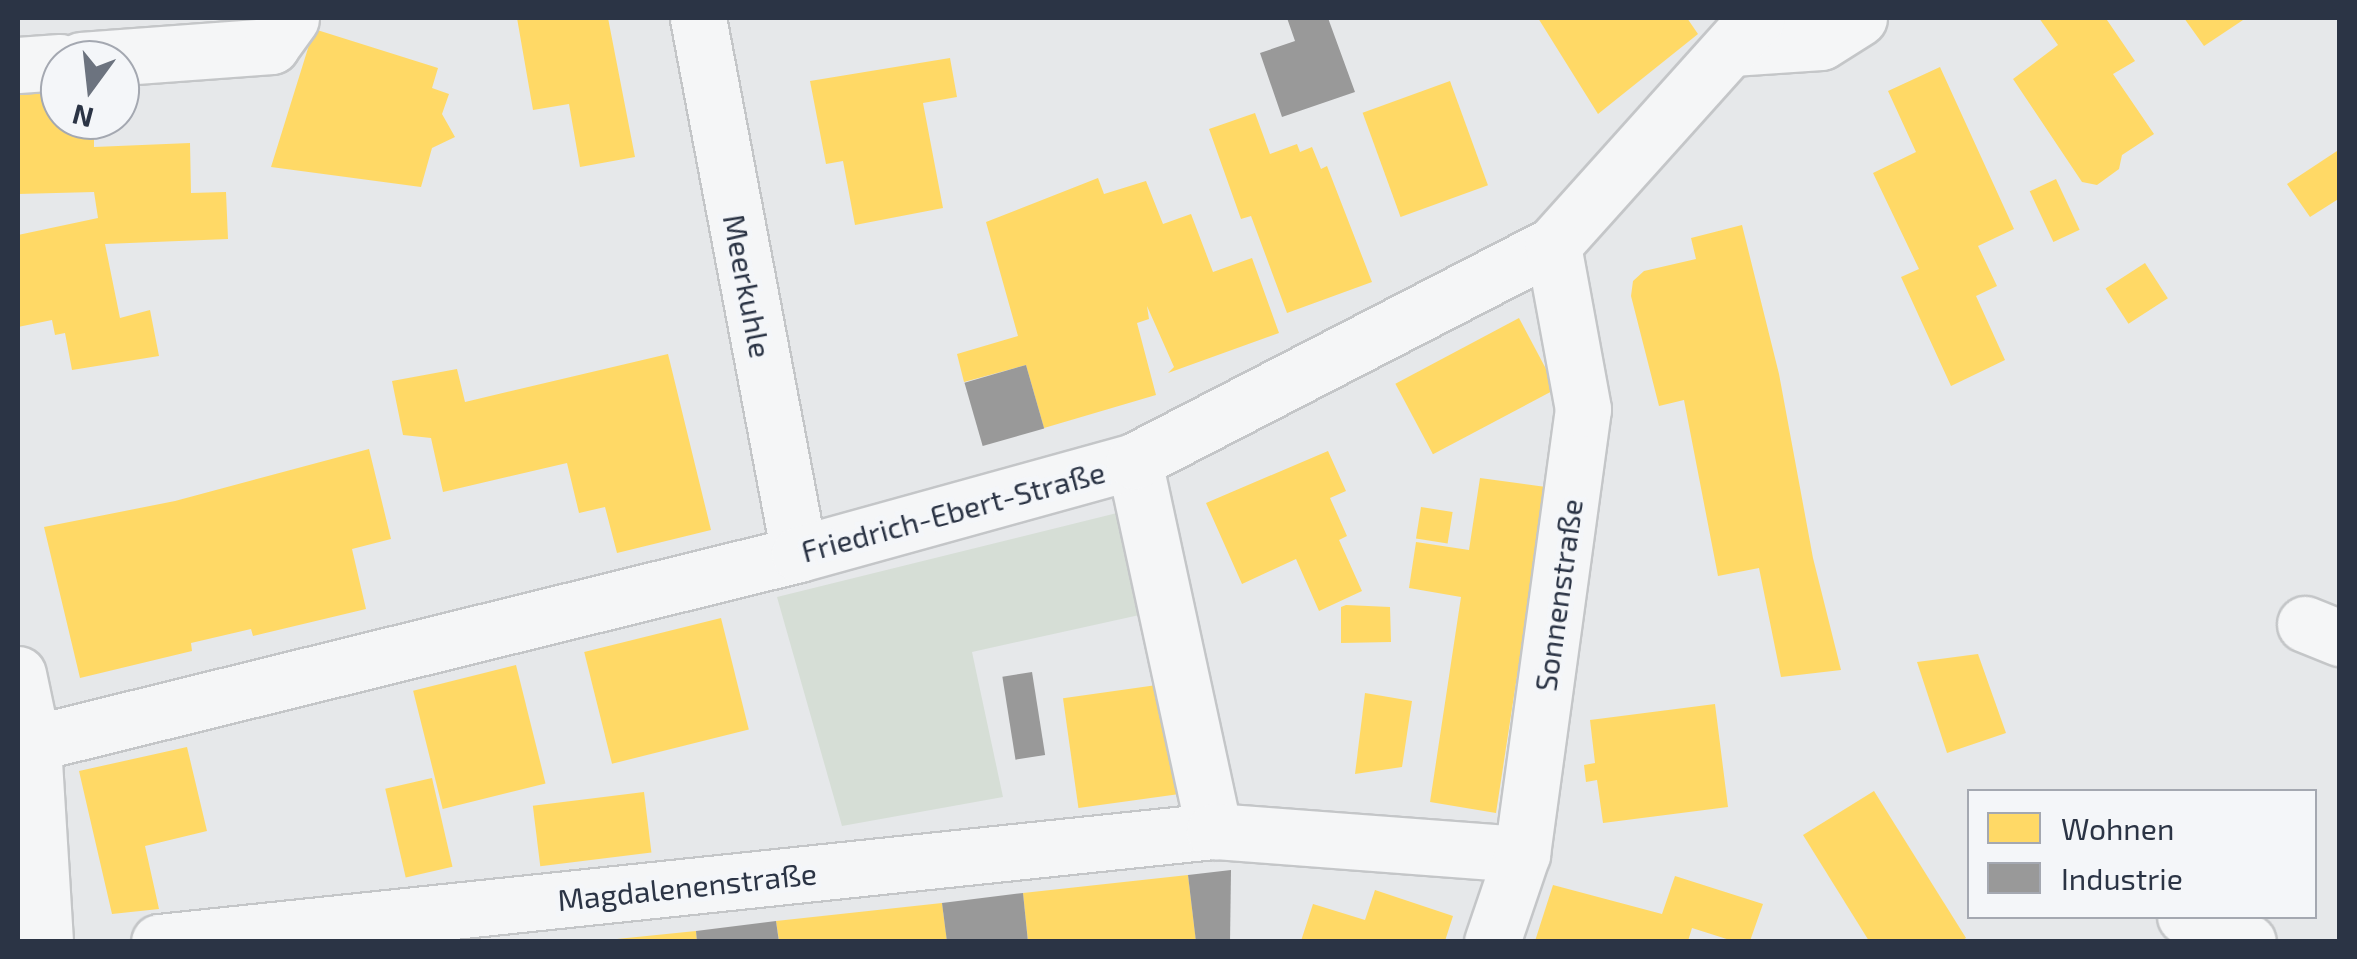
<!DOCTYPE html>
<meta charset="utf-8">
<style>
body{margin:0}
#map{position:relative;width:2357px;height:959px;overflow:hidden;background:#e6e8ea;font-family:"Exo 2",sans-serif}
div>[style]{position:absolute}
.green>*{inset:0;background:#d6ded6}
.homes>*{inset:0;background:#ffd966;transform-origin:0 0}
.industry>*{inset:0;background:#999;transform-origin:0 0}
.roads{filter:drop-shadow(2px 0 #c4c6c8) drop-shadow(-2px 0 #c4c6c8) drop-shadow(0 2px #c4c6c8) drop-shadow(0 -2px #c4c6c8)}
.minor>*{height:55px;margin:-27.5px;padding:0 27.5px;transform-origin:27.5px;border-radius:27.5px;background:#f5f6f7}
span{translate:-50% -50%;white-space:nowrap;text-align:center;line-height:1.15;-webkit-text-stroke:10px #f4f6f9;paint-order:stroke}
.street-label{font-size:30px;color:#2b3445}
.frame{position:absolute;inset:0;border:20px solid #2b3445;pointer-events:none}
.legend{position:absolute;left:1967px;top:789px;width:350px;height:130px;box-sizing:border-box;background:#f4f6f9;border:2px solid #a4a8b1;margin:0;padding:12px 18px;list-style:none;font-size:30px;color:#2b3445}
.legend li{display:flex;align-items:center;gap:20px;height:50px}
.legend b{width:50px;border:2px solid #a4a8b1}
.north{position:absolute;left:40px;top:40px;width:100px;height:100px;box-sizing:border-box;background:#f4f6f9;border:2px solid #a4a8b1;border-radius:50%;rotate:195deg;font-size:28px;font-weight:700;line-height:40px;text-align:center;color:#2b3445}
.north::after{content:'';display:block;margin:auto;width:35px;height:45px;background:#6c737f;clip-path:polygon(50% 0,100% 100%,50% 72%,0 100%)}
</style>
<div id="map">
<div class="green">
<div style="clip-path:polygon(1117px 513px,1144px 614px,972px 652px,1003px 797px,842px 826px,777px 597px)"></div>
</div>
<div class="homes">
<div style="clip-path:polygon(517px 18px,608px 18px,635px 157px,580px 167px,569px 104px,533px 110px)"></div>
<div style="clip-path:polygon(1538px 18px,1687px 18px,1698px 34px,1598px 114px)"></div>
<div style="clip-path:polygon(2039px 18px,2113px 18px,2107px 20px,2135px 61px,2113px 74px,2154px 134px,2122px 155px,2119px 169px,2097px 185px,2082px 182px,2013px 79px,2058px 45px)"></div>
<div style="clip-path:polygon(2184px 18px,2246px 18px,2204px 46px)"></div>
<div style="clip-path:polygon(314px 29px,438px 68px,432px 88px,449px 94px,442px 114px,455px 137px,432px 148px,421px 187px,271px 167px)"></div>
<div style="clip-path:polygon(950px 58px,957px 97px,923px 103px,943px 208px,855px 225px,843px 161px,826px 164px,810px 81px)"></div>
<div style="clip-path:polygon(1940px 67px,2014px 229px,1978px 246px,1997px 286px,1976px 296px,2005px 360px,1951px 386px,1901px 277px,1919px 269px,1873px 173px,1916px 152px,1888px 91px)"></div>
<div style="left:1450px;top:81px;width:111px;height:93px;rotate:70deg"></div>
<div style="clip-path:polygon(60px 85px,60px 120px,94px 120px,94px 147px,190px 143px,191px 193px,226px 192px,228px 239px,105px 244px,120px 318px,150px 310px,159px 356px,72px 370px,65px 333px,55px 335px,52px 320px,18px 327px,18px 235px,98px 218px,94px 192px,18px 194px,18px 86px)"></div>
<div style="clip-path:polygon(1255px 113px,1270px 154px,1297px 144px,1300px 152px,1312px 147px,1321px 169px,1327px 166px,1372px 282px,1287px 313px,1251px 216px,1241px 219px,1209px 129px)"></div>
<div style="clip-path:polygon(2340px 149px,2340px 198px,2310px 217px,2287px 184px)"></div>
<div style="clip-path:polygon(1098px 178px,1104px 194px,1146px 181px,1163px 224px,1191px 214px,1213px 272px,1252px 258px,1279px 333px,1168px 373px,1174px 367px,1147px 306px,1149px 319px,1137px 323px,1156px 395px,1044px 428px,1026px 365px,964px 382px,957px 354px,1018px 336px,986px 222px)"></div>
<div style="left:2056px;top:179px;width:56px;height:29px;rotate:65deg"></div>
<div style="clip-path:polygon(1742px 225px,1779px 374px,1813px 558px,1841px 670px,1781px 677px,1759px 568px,1718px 576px,1684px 400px,1659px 406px,1631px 296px,1633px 281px,1644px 271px,1696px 259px,1691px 238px)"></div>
<div style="left:2145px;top:263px;width:42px;height:47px;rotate:57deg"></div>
<div style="left:1519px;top:318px;width:80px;height:140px;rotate:62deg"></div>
<div style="clip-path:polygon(668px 354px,711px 530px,617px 553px,605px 507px,579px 513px,567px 463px,443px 492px,431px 438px,403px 435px,392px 381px,457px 369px,465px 402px)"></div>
<div style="clip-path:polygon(369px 449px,391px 539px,352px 549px,366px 609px,253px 636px,251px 629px,191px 643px,192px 651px,80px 678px,44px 527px,175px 501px)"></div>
<div style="clip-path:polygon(1328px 451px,1346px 491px,1330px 498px,1347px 536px,1339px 540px,1362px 591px,1319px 611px,1296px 559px,1242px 584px,1206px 503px)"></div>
<div style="clip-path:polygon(1480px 478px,1546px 487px,1496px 813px,1430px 802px,1461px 597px,1409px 588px,1416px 542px,1469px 550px)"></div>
<div style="left:1421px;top:507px;width:32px;height:32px;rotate:9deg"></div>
<div style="clip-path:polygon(1346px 605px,1390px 607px,1391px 642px,1341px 643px,1341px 607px)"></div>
<div style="left:721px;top:618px;width:115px;height:141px;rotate:76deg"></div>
<div style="clip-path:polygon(1978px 654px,2006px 733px,1947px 753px,1917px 662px)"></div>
<div style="left:516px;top:665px;width:122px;height:106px;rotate:76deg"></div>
<div style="left:1164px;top:684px;width:111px;height:102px;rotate:82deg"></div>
<div style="clip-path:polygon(1365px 693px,1412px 701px,1402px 767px,1355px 774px)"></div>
<div style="clip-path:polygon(1715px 704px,1728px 807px,1603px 823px,1597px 780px,1586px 782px,1584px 765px,1595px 763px,1590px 720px)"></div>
<div style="clip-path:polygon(187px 747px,207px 831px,145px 846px,159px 909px,112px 914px,79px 771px)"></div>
<div style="left:432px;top:778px;width:91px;height:48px;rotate:77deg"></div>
<div style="clip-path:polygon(1874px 791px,1966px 938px,1961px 941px,1869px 941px,1803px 835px)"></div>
<div style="left:644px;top:792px;width:61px;height:112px;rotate:83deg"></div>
<div style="clip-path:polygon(1188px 875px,1196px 941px,1028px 941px,1023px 893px)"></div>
<div style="clip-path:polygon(1675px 876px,1763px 904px,1750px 941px,1733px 941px,1692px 928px,1688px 941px,1535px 941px,1553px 885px,1662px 914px)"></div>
<div style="clip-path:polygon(1375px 890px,1453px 916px,1445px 941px,1301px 941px,1313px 904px,1365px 920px)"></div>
<div style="clip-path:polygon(942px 903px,947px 941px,779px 941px,776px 921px)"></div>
<div style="clip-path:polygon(696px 931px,697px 941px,617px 941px,617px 939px)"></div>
</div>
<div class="industry">
<div style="clip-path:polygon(1287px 18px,1328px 18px,1355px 92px,1282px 117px,1260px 53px,1295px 41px)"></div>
<div style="left:1026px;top:365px;width:66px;height:64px;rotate:74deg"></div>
<div style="left:1032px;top:672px;width:84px;height:30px;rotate:81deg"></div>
<div style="clip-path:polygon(1231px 870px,1230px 942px,1196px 942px,1188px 875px)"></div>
<div style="clip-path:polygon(1023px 893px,1028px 942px,947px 942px,942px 903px)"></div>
<div style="clip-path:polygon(776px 921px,779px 942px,697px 942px,696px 931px)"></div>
</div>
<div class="roads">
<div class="minor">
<div style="left:698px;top:18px;width:545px;rotate:79.33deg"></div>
<div style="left:1732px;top:48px;width:89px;rotate:-3.9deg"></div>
<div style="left:1821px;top:42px;width:45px;rotate:-32.3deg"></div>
<div style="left:81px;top:60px;width:191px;rotate:-4.2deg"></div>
<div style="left:271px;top:46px;width:34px;rotate:-54deg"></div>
<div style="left:18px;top:65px;width:42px;rotate:-4.1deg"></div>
<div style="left:1134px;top:461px;width:379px;rotate:77.8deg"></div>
<div style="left:2305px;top:624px;width:38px;rotate:22deg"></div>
<div style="left:18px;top:674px;width:73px;rotate:78.1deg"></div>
<div style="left:33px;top:745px;width:197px;rotate:86.5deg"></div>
<div style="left:18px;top:747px;width:804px;rotate:-13.88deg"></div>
<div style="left:799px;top:554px;width:348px;rotate:-15.5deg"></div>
<div style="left:1134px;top:461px;width:471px;rotate:-27.3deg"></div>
<div style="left:1553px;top:245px;width:305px;rotate:-48.1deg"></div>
<div style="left:2185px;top:916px;width:68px;rotate:22.4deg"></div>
<div style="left:159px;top:942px;width:1061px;rotate:-6.01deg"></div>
<div style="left:1214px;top:831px;width:309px;rotate:4.3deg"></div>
<div style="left:1492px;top:942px;width:93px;rotate:-71.2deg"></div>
<div style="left:1522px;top:854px;width:449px;rotate:-82.2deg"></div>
<div style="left:1583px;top:409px;width:167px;rotate:-100.4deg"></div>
</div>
</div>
<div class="street-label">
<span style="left:748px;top:286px;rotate:79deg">Meerkuhle</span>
<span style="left:953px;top:511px;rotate:-15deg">Friedrich-Ebert-Straße</span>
<span style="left:1558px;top:595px;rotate:-82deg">Sonnenstraße</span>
<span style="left:687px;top:886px;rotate:-6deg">Magdalenenstraße</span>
</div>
<div class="frame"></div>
<ul class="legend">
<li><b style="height:28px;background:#ffd966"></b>Wohnen</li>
<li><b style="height:28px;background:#999"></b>Industrie</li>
</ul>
<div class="north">N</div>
</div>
